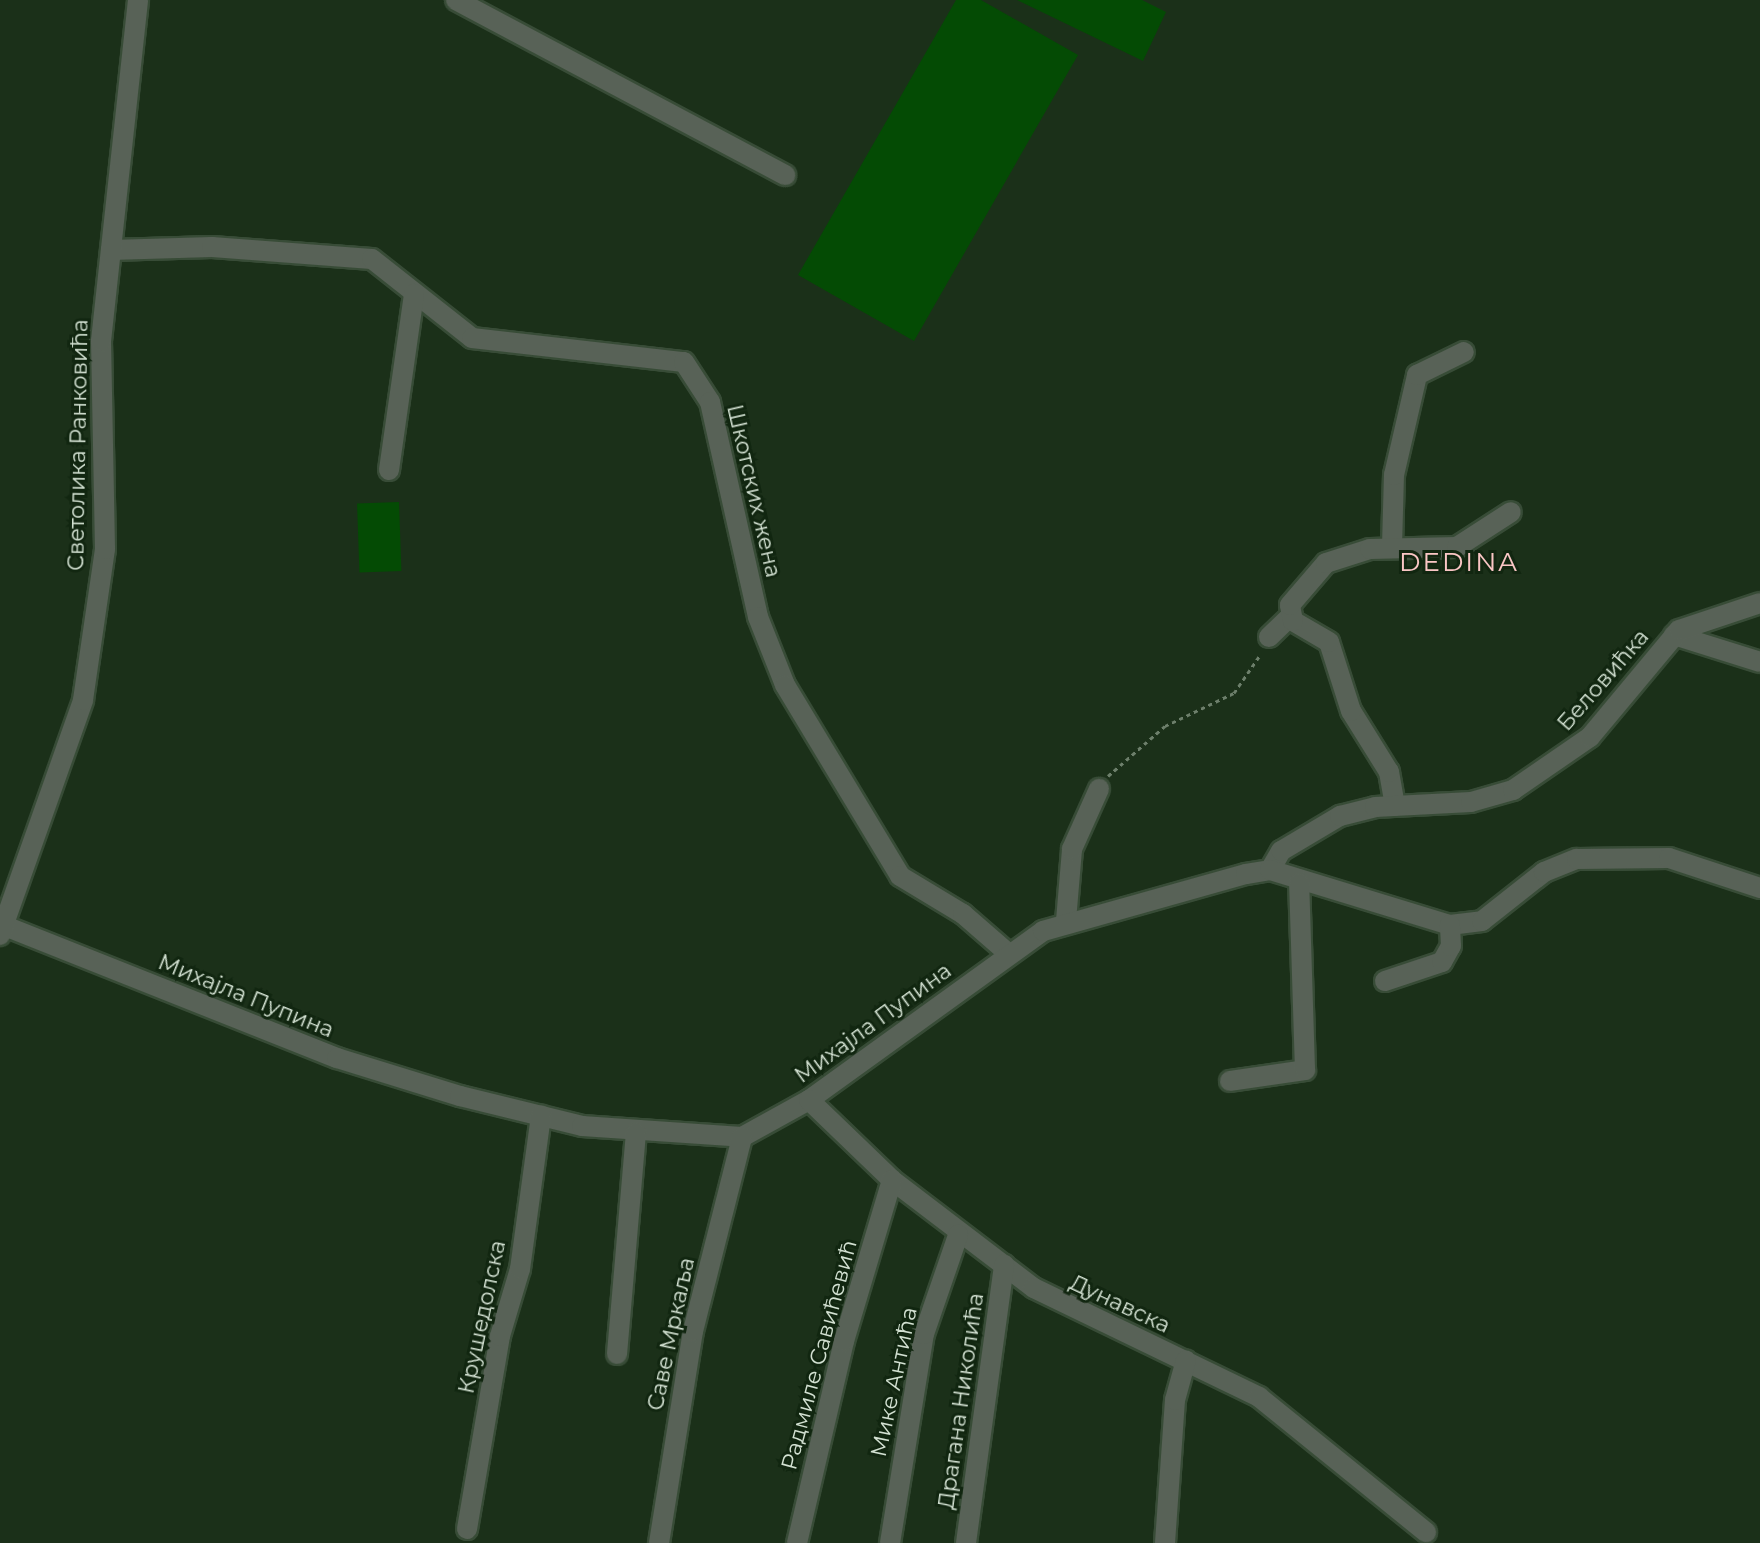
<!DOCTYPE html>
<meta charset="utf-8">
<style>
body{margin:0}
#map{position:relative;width:1760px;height:1543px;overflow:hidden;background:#1b3019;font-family:Montserrat,sans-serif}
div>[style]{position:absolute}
.building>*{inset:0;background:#044b04;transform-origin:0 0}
.path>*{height:3px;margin-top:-1.5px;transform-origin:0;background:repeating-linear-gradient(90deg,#6d7f6b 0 4px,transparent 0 8px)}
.roads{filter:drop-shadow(2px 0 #384c37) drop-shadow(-2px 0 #384c37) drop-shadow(0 2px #384c37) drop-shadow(0 -2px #384c37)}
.minor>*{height:20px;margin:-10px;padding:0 10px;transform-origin:10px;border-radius:10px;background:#586257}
span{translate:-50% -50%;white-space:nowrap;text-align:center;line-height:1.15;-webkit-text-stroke:6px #112610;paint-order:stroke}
.street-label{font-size:22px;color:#d3e1d2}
.quarter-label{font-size:26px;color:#fac6c5;letter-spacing:2px}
</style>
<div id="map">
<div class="building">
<div style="clip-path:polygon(956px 0,981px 0,1078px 55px,914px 341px,798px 275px)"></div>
<div style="clip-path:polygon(1017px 0,1142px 0,1166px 12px,1143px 61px)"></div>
<div style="left:399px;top:502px;width:69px;height:42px;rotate:88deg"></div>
</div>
<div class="path">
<div style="left:1108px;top:776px;width:76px;rotate:-41.3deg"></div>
<div style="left:1165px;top:726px;width:76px;rotate:-25.6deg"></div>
<div style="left:1234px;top:693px;width:46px;rotate:-55.6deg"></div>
</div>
<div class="roads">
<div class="minor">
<div style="left:456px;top:0;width:373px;rotate:28deg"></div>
<div style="left:111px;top:250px;width:101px;rotate:-1.7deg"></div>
<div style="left:212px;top:247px;width:160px;rotate:4.3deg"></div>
<div style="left:372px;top:259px;width:127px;rotate:38.3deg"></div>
<div style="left:472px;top:338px;width:213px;rotate:6.5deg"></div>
<div style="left:684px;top:362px;width:48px;rotate:57deg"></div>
<div style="left:710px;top:402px;width:220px;rotate:77.4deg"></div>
<div style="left:758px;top:617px;width:73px;rotate:68.3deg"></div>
<div style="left:785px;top:685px;width:223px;rotate:58.9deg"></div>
<div style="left:900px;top:876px;width:74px;rotate:31.1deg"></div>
<div style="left:963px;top:914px;width:61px;rotate:41deg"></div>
<div style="left:389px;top:470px;width:178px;rotate:-81.9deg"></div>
<div style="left:1392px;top:546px;width:71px;rotate:-88.4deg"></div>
<div style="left:1394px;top:475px;width:103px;rotate:-77deg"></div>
<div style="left:1417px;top:375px;width:52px;rotate:-26.1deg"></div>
<div style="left:1674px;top:635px;width:90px;rotate:17.4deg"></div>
<div style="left:1269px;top:637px;width:29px;rotate:-44deg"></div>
<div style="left:1395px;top:806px;width:35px;rotate:-100deg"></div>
<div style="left:1389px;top:772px;width:72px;rotate:-121.9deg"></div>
<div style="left:1351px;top:711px;width:72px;rotate:-107.7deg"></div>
<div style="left:1329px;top:642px;width:42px;rotate:-149.7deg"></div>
<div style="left:1293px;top:621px;width:16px;rotate:-101deg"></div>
<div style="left:1290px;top:605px;width:55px;rotate:-49.4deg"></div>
<div style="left:1326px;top:563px;width:46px;rotate:-17.7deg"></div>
<div style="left:1370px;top:549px;width:87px;rotate:-1.3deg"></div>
<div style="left:1457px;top:547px;width:64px;rotate:-32.9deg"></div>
<div style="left:1270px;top:870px;width:22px;rotate:-60deg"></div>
<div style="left:1281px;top:851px;width:69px;rotate:-30.7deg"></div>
<div style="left:1340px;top:816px;width:36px;rotate:-14deg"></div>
<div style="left:1375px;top:807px;width:96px;rotate:-3deg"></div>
<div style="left:1471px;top:802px;width:44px;rotate:-15.9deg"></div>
<div style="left:1513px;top:790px;width:93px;rotate:-34.5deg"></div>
<div style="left:1590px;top:737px;width:139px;rotate:-50.2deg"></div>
<div style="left:1679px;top:630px;width:85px;rotate:-18.4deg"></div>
<div style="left:1066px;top:921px;width:72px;rotate:-85.2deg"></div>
<div style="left:1072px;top:849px;width:66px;rotate:-65.8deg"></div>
<div style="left:0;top:924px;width:363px;rotate:21.7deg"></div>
<div style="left:337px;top:1058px;width:129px;rotate:17.2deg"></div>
<div style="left:460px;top:1096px;width:126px;rotate:13.8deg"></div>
<div style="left:582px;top:1126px;width:160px;rotate:3.9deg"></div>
<div style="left:742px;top:1137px;width:77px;rotate:-28.9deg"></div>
<div style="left:809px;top:1100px;width:289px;rotate:-35.8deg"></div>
<div style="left:1043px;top:931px;width:211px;rotate:-15.7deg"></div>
<div style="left:1246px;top:874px;width:24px;rotate:-9deg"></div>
<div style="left:1270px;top:870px;width:188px;rotate:17deg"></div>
<div style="left:1450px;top:925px;width:32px;rotate:-7deg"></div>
<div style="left:1482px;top:921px;width:79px;rotate:-38.3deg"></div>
<div style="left:1544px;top:872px;width:35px;rotate:-22deg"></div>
<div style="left:1577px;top:859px;width:92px;rotate:-0.6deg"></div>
<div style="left:1669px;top:858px;width:96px;rotate:18.2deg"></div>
<div style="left:0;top:935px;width:249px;rotate:-70.5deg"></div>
<div style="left:83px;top:700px;width:153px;rotate:-81.7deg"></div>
<div style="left:105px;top:549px;width:208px;rotate:-91.1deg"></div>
<div style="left:101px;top:341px;width:343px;rotate:-83.8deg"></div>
<div style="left:1385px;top:981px;width:60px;rotate:-18.4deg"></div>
<div style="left:1442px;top:962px;width:18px;rotate:-61deg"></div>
<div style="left:1451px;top:946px;width:21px;rotate:-93deg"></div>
<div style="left:1230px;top:1081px;width:76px;rotate:-8.3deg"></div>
<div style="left:1305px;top:1070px;width:187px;rotate:-91.8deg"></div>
<div style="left:809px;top:1100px;width:115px;rotate:43.9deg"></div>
<div style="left:892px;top:1180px;width:178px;rotate:37.3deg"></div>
<div style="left:1034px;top:1288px;width:250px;rotate:25.8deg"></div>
<div style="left:1259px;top:1397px;width:215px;rotate:39deg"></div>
<div style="left:617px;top:1354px;width:222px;rotate:-85.1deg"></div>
<div style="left:467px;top:1529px;width:196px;rotate:-80.3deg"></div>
<div style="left:500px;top:1336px;width:70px;rotate:-73.4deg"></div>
<div style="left:520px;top:1269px;width:155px;rotate:-82.2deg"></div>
<div style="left:659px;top:1543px;width:215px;rotate:-80.9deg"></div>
<div style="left:693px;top:1331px;width:200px;rotate:-75.8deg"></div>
<div style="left:797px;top:1543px;width:207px;rotate:-76.9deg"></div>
<div style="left:844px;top:1341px;width:168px;rotate:-73.4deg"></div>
<div style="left:890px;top:1543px;width:212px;rotate:-80.8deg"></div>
<div style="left:924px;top:1334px;width:105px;rotate:-71deg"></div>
<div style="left:966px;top:1543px;width:281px;rotate:-82.2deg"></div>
<div style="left:1165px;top:1543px;width:143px;rotate:-86deg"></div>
<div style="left:1175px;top:1400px;width:41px;rotate:-74.6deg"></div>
</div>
</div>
<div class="street-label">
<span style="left:78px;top:445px;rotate:-89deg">Светолика Ранковића</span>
<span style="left:754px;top:491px;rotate:77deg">Шкотских жена</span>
<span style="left:1603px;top:680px;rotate:-49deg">Беловићка</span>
<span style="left:246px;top:996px;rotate:22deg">Михајла Пупина</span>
<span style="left:873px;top:1023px;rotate:-36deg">Михајла Пупина</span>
<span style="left:1120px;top:1304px;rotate:25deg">Дунавска</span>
<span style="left:482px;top:1317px;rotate:-78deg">Крушедолска</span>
<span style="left:671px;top:1334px;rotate:-78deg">Саве Мркаља</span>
<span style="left:819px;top:1355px;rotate:-75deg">Радмиле Савићевић</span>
<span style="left:894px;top:1382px;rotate:-78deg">Мике Антића</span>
<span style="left:961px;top:1401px;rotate:-82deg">Драгана Николића</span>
</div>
<div class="quarter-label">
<span style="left:1459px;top:563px">DEDINA</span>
</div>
</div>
